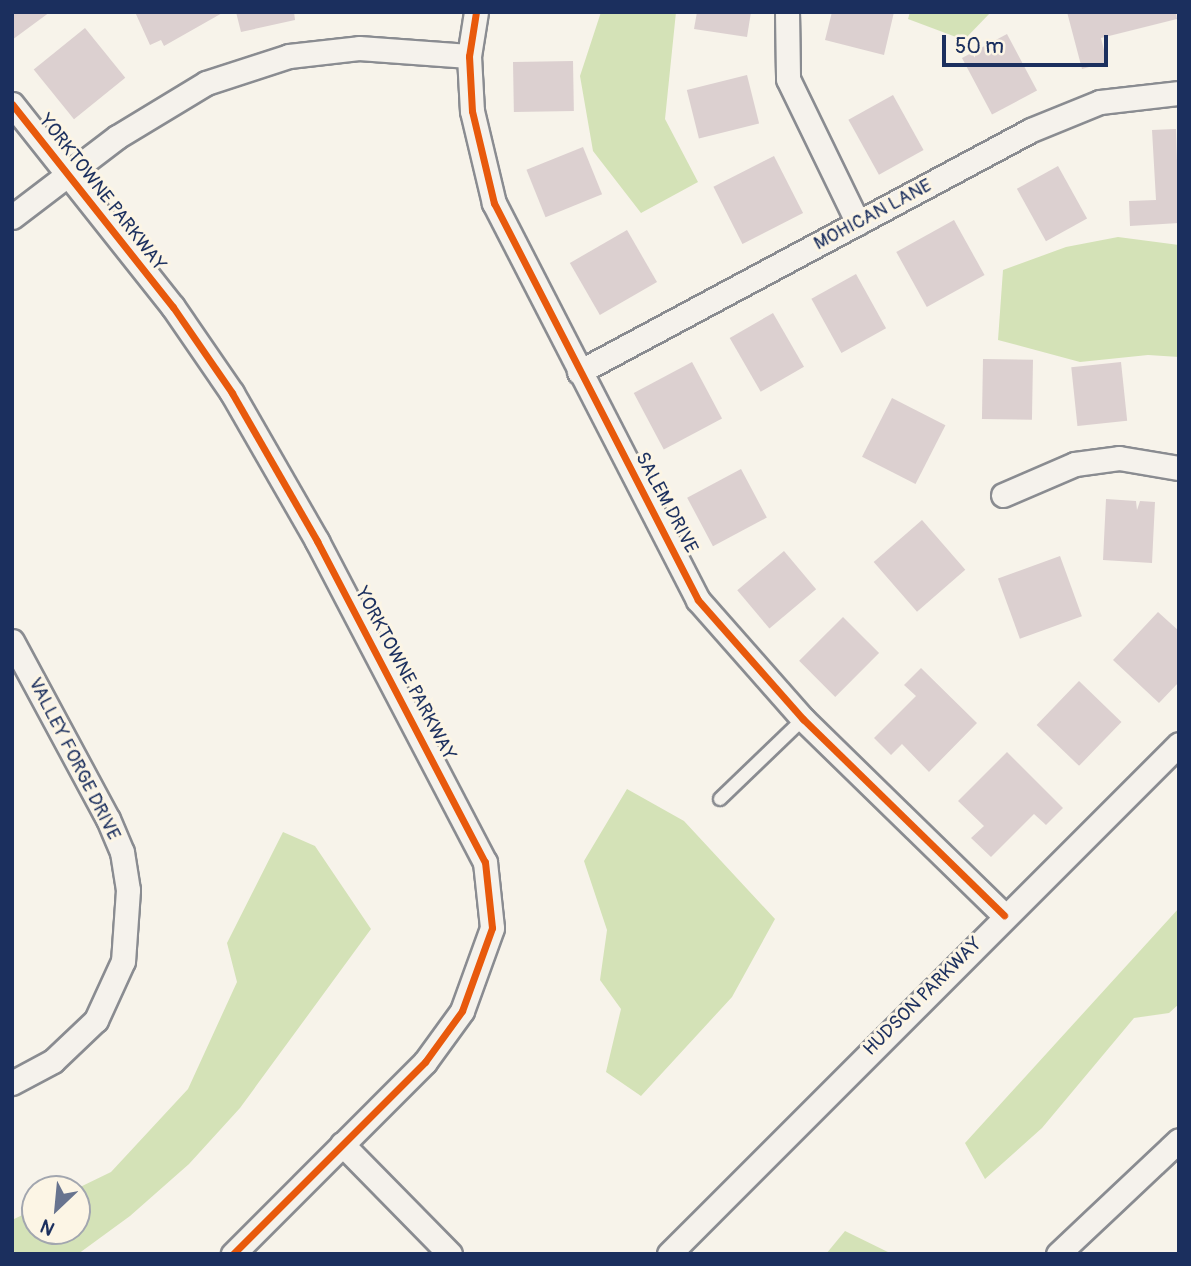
<!DOCTYPE html>
<style>
body{margin:0}
#map{position:relative;width:1191px;height:1266px;overflow:hidden;background:#f7f3ea;font-family:Pangolin,sans-serif}
div>[style]{position:absolute}
.green>*{inset:0;background:#d4e2b7}
.building>*{inset:0;background:#dcd0d0;transform-origin:0 0}
.roads{filter:drop-shadow(2px 0 #8a8c91) drop-shadow(-2px 0 #8a8c91) drop-shadow(0 2px #8a8c91) drop-shadow(0 -2px #8a8c91)}
.service>*{height:12px;margin:-6px;padding:0 6px;transform-origin:6px;border-radius:6px;background:#f5f2ec}
.minor>*{height:23px;margin:-11.5px;padding:0 11.5px;transform-origin:11.5px;border-radius:11.5px;background:#f5f2ec}
.cycleway>*{height:7px;margin:-3.5px;padding:0 3.5px;transform-origin:3.5px;border-radius:3.5px;background:#e8590c}
span{translate:-50% -50%;white-space:nowrap;text-align:center;line-height:1.15;-webkit-text-stroke:6px #fcf5e5;paint-order:stroke}
.street-label{font-size:19px;color:#1b2f5e}
.frame{position:absolute;inset:0;border:14px solid #1b2f5e;pointer-events:none}
.north{position:absolute;left:21px;top:1175px;width:70px;height:70px;box-sizing:border-box;background:#fcf5e5;border:2px solid #a2a6af;border-radius:50%;rotate:206deg;font-size:19px;font-weight:700;line-height:28px;text-align:center;color:#1b2f5e}
.north::after{content:'';display:block;margin:auto;width:24px;height:32px;background:#68748f;clip-path:polygon(50% 0,100% 100%,50% 72%,0 100%)}
.scale{position:absolute;left:942px;top:35px;width:166px;height:32px;box-sizing:border-box;border:4px solid #1b2f5e;border-top:0;padding-left:9px;font-size:21px;line-height:24px;white-space:nowrap;color:#1b2f5e;-webkit-text-stroke:5px #fcf5e5;paint-order:stroke}
</style>
<div id="map">
<div class="green">
<div style="clip-path:polygon(601px 12px,676px 12px,665px 119px,698px 182px,641px 213px,593px 151px,580px 76px)"></div>
<div style="clip-path:polygon(910px 12px,991px 12px,964px 40px,908px 19px)"></div>
<div style="clip-path:polygon(1118px 237px,1179px 245px,1179px 357px,1148px 355px,1080px 362px,998px 340px,1003px 270px,1066px 247px)"></div>
<div style="clip-path:polygon(627px 789px,684px 821px,775px 919px,732px 997px,641px 1096px,606px 1072px,621px 1009px,600px 980px,607px 930px,584px 861px)"></div>
<div style="clip-path:polygon(283px 832px,315px 846px,371px 929px,240px 1108px,189px 1164px,130px 1216px,78px 1254px,12px 1254px,12px 1220px,35px 1209px,35px 1231px,77px 1231px,76px 1189px,111px 1172px,188px 1089px,237px 982px,227px 943px)"></div>
<div style="clip-path:polygon(1179px 908px,1179px 1004px,1169px 1013px,1134px 1018px,1042px 1128px,985px 1179px,965px 1143px)"></div>
<div style="clip-path:polygon(845px 1231px,892px 1254px,826px 1254px)"></div>
</div>
<div class="building">
<div style="clip-path:polygon(12px 12px,50px 12px,12px 40px)"></div>
<div style="clip-path:polygon(135px 12px,224px 12px,164px 46px,161px 40px,150px 45px)"></div>
<div style="clip-path:polygon(236px 12px,294px 12px,295px 20px,241px 32px)"></div>
<div style="clip-path:polygon(697px 12px,751px 12px,747px 37px,694px 29px)"></div>
<div style="clip-path:polygon(832px 12px,894px 12px,884px 55px,825px 40px)"></div>
<div style="clip-path:polygon(1067px 12px,1176px 12px,1177px 19px,1101px 38px,1107px 62px,1082px 69px)"></div>
<div style="left:85px;top:28px;width:64px;height:66px;rotate:51deg"></div>
<div style="left:1007px;top:34px;width:64px;height:51px;rotate:62deg"></div>
<div style="left:573px;top:61px;width:50px;height:60px;rotate:89deg"></div>
<div style="left:747px;top:75px;width:50px;height:62px;rotate:76deg"></div>
<div style="left:893px;top:95px;width:63px;height:51px;rotate:61deg"></div>
<div style="clip-path:polygon(1176px 129px,1179px 223px,1130px 226px,1129px 201px,1156px 200px,1152px 130px)"></div>
<div style="left:583px;top:147px;width:51px;height:61px;rotate:68deg"></div>
<div style="left:774px;top:156px;width:64px;height:68px;rotate:63deg"></div>
<div style="left:1058px;top:166px;width:60px;height:47px;rotate:61deg"></div>
<div style="left:954px;top:220px;width:63px;height:66px;rotate:61deg"></div>
<div style="left:627px;top:230px;width:60px;height:66px;rotate:60deg"></div>
<div style="left:856px;top:274px;width:62px;height:51px;rotate:61deg"></div>
<div style="left:773px;top:313px;width:62px;height:50px;rotate:60deg"></div>
<div style="left:983px;top:359px;width:50px;height:60px;rotate:1deg"></div>
<div style="left:692px;top:362px;width:64px;height:66px;rotate:62deg"></div>
<div style="left:1121px;top:362px;width:59px;height:50px;rotate:84deg"></div>
<div style="left:892px;top:398px;width:60px;height:66px;rotate:27deg"></div>
<div style="left:741px;top:469px;width:55px;height:61px;rotate:62deg"></div>
<div style="clip-path:polygon(1106px 499px,1136px 501px,1137px 510px,1140px 501px,1155px 502px,1152px 563px,1103px 560px)"></div>
<div style="left:922px;top:520px;width:66px;height:64px;rotate:49deg"></div>
<div style="left:784px;top:551px;width:50px;height:61px;rotate:50deg"></div>
<div style="left:1060px;top:556px;width:64px;height:66px;rotate:70deg"></div>
<div style="clip-path:polygon(1158px 612px,1179px 631px,1179px 682px,1159px 703px,1113px 660px)"></div>
<div style="left:843px;top:617px;width:51px;height:62px;rotate:45deg"></div>
<div style="clip-path:polygon(921px 668px,977px 723px,929px 772px,902px 744px,891px 755px,874px 738px,916px 696px,904px 685px)"></div>
<div style="left:1079px;top:681px;width:59px;height:61px;rotate:44deg"></div>
<div style="clip-path:polygon(1007px 752px,1063px 808px,1046px 825px,1034px 814px,991px 857px,971px 838px,984px 826px,958px 801px)"></div>
</div>
<div class="roads">
<div class="service">
<div style="left:720px;top:799px;width:115px;rotate:-43.9deg"></div>
</div>
<div class="minor">
<div style="left:476px;top:12px;width:45px;rotate:99deg"></div>
<div style="left:469px;top:56px;width:55px;rotate:86.9deg"></div>
<div style="left:472px;top:111px;width:95px;rotate:76.6deg"></div>
<div style="left:494px;top:203px;width:446px;rotate:62.8deg"></div>
<div style="left:698px;top:600px;width:159px;rotate:48.6deg"></div>
<div style="left:803px;top:719px;width:281px;rotate:44.3deg"></div>
<div style="left:787px;top:12px;width:67px;rotate:89.1deg"></div>
<div style="left:788px;top:79px;width:160px;rotate:64.1deg"></div>
<div style="left:12px;top:104px;width:259px;rotate:51.6deg"></div>
<div style="left:173px;top:307px;width:104px;rotate:55.5deg"></div>
<div style="left:232px;top:393px;width:171px;rotate:60.1deg"></div>
<div style="left:317px;top:541px;width:362px;rotate:62.4deg"></div>
<div style="left:485px;top:862px;width:66px;rotate:83.9deg"></div>
<div style="left:492px;top:928px;width:88px;rotate:109.9deg"></div>
<div style="left:462px;top:1011px;width:63px;rotate:126deg"></div>
<div style="left:425px;top:1062px;width:272px;rotate:135deg"></div>
<div style="left:12px;top:217px;width:132px;rotate:-37.3deg"></div>
<div style="left:117px;top:137px;width:104px;rotate:-31.2deg"></div>
<div style="left:206px;top:83px;width:87px;rotate:-18deg"></div>
<div style="left:289px;top:56px;width:70px;rotate:-6.5deg"></div>
<div style="left:359px;top:48px;width:110px;rotate:4.2deg"></div>
<div style="left:579px;top:372px;width:513px;rotate:-28.16deg"></div>
<div style="left:1031px;top:130px;width:74px;rotate:-22.1deg"></div>
<div style="left:1100px;top:102px;width:80px;rotate:-6.5deg"></div>
<div style="left:1003px;top:495px;width:78px;rotate:-23.3deg"></div>
<div style="left:1075px;top:464px;width:44px;rotate:-7.8deg"></div>
<div style="left:1119px;top:458px;width:61px;rotate:9.5deg"></div>
<div style="left:12px;top:641px;width:202px;rotate:61.7deg"></div>
<div style="left:108px;top:819px;width:36px;rotate:67deg"></div>
<div style="left:122px;top:852px;width:38px;rotate:81deg"></div>
<div style="left:128px;top:890px;width:71px;rotate:94deg"></div>
<div style="left:123px;top:961px;width:65px;rotate:114.6deg"></div>
<div style="left:96px;top:1020px;width:59px;rotate:136.4deg"></div>
<div style="left:53px;top:1061px;width:47px;rotate:151.8deg"></div>
<div style="left:342px;top:1144px;width:154px;rotate:45.5deg"></div>
<div style="left:669px;top:1254px;width:721px;rotate:-45deg"></div>
<div style="left:1058px;top:1254px;width:166px;rotate:-43.3deg"></div>
</div>
</div>
<div class="cycleway">
<div style="left:476px;top:12px;width:45px;rotate:99deg"></div>
<div style="left:469px;top:56px;width:55px;rotate:86.9deg"></div>
<div style="left:472px;top:111px;width:95px;rotate:76.6deg"></div>
<div style="left:494px;top:203px;width:446px;rotate:62.8deg"></div>
<div style="left:698px;top:600px;width:159px;rotate:48.6deg"></div>
<div style="left:803px;top:719px;width:281px;rotate:44.3deg"></div>
<div style="left:12px;top:104px;width:259px;rotate:51.6deg"></div>
<div style="left:173px;top:307px;width:104px;rotate:55.5deg"></div>
<div style="left:232px;top:393px;width:171px;rotate:60.1deg"></div>
<div style="left:317px;top:541px;width:362px;rotate:62.4deg"></div>
<div style="left:485px;top:862px;width:66px;rotate:83.9deg"></div>
<div style="left:492px;top:928px;width:88px;rotate:109.9deg"></div>
<div style="left:462px;top:1011px;width:63px;rotate:126deg"></div>
<div style="left:425px;top:1062px;width:272px;rotate:135deg"></div>
</div>
<div class="street-label">
<span style="left:102px;top:193px;rotate:52deg">YORKTOWNE PARKWAY</span>
<span style="left:873px;top:215px;rotate:-28deg">MOHICAN LANE</span>
<span style="left:666px;top:503px;rotate:62deg">SALEM DRIVE</span>
<span style="left:405px;top:674px;rotate:62deg">YORKTOWNE PARKWAY</span>
<span style="left:74px;top:759px;rotate:63deg">VALLEY FORGE DRIVE</span>
<span style="left:923px;top:997px;rotate:-45deg">HUDSON PARKWAY</span>
</div>
<div class="frame"></div>
<div class="north">N</div>
<div class="scale">50 m</div>
</div>
